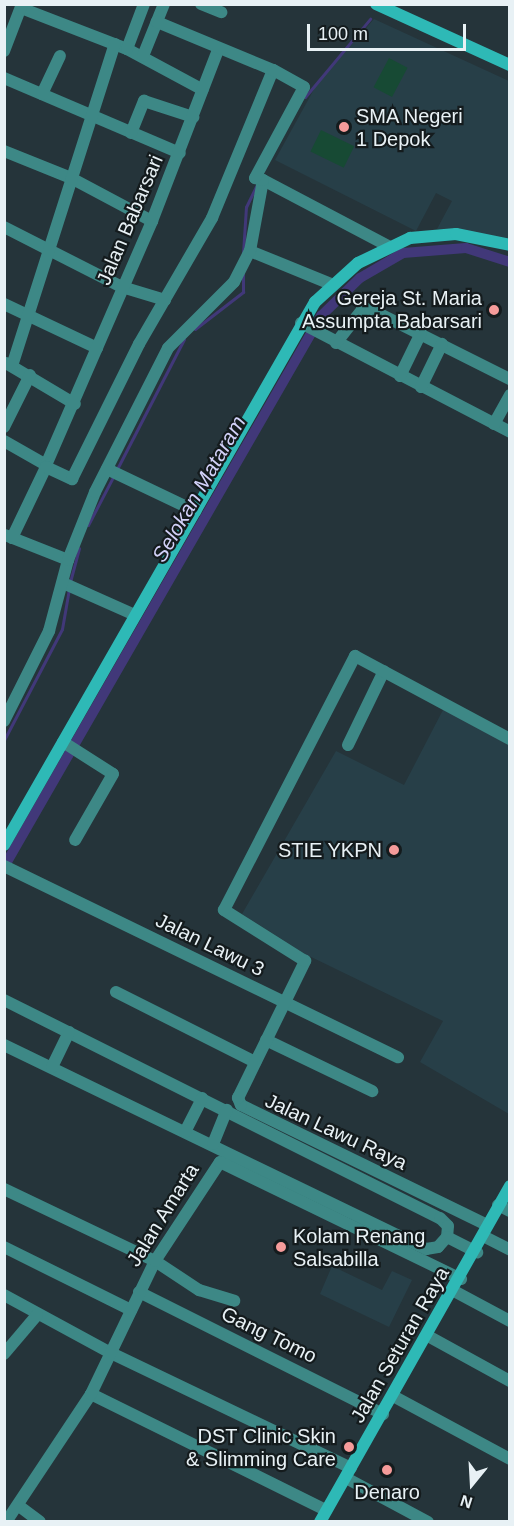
<!DOCTYPE html>
<style>
body{margin:0}
#map{position:relative;width:514px;height:1526px;overflow:hidden;background:#25343a;font-family:Helvetica,sans-serif}
div>[style]{position:absolute}
.built>*{inset:0;background:#273f48}
.green>*{inset:0;background:#174a34;transform-origin:0 0}
.stream>*{height:3px;margin:-1.5px;padding:0 1.5px;transform-origin:1.5px;border-radius:1.5px;background:#413879}
.canal>*{height:10px;margin:-5px;padding:0 5px;transform-origin:5px;border-radius:5px;background:#413879}
.street>*{height:12px;margin:-6px;padding:0 6px;transform-origin:6px;border-radius:6px;background:#3d8886}
.secondary>*{height:12px;margin:-6px;padding:0 6px;transform-origin:6px;border-radius:6px;background:#2eb9b6}
.dots>*{width:16px;height:16px;translate:-50% -50%;box-sizing:border-box;border:3px solid #141b1d;border-radius:50%}
span{translate:-50% -50%;white-space:nowrap;text-align:center;line-height:1.15;-webkit-text-stroke:4.5px #141b1d;paint-order:stroke}
.poi-label{font-size:20px;color:#e8f1f5}
.left{translate:0 -50%;text-align:left}
.right{translate:-100% -50%;text-align:right}
.street-label{font-size:20px;color:#e8f1f5}
.water-label{font-size:21px;color:#d2d1f8;font-style:italic}
.frame{position:absolute;inset:0;border:6px solid #e8f1f5;pointer-events:none}
.north{position:absolute;left:442px;top:1454px;width:60px;height:60px;-webkit-text-stroke:4px #141b1d;paint-order:stroke;rotate:198deg;font-size:16px;font-weight:700;line-height:24px;text-align:center;color:#e8f1f5}
.north::after{content:'';display:block;margin:auto;width:21px;height:27px;background:#e8f1f5;clip-path:polygon(50% 0,100% 100%,50% 72%,0 100%)}
.scale{position:absolute;left:307px;top:24px;width:159px;height:27px;box-sizing:border-box;border:3px solid #e8f1f5;border-top:0;padding-left:8px;font-size:18px;line-height:21px;white-space:nowrap;color:#e8f1f5;-webkit-text-stroke:4px #141b1d;paint-order:stroke}
</style>
<div id="map">
<div class="built">
<div style="clip-path:polygon(374px 19px,509px 81px,509px 240px,437px 229px,452px 201px,436px 193px,416px 231px,275px 160px,318px 82px)"></div>
<div style="clip-path:polygon(444px 708px,509px 743px,509px 1114px,420px 1062px,443px 1021px,305px 954px,242px 914px,336px 751px,404px 785px)"></div>
<div style="clip-path:polygon(332px 1266px,382px 1290px,392px 1271px,412px 1280px,389px 1327px,320px 1294px)"></div>
</div>
<div class="green">
<div style="left:389px;top:58px;width:21px;height:33px;rotate:28deg"></div>
<div style="left:321px;top:130px;width:37px;height:24px;rotate:26deg"></div>
</div>
<div class="stream">
<div style="left:305px;top:97px;width:102px;rotate:-50.2deg"></div>
<div style="left:243px;top:253px;width:46px;rotate:-86.3deg"></div>
<div style="left:246px;top:207px;width:25px;rotate:-64deg"></div>
<div style="left:195px;top:329px;width:61px;rotate:-37.6deg"></div>
<div style="left:243px;top:292px;width:18px;rotate:-90deg"></div>
<div style="left:117px;top:469px;width:146px;rotate:-62.7deg"></div>
<div style="left:88px;top:525px;width:56px;rotate:-62.5deg"></div>
<div style="left:70px;top:582px;width:35px;rotate:-75deg"></div>
<div style="left:4px;top:740px;width:125px;rotate:-62.4deg"></div>
<div style="left:62px;top:629px;width:41px;rotate:-80.1deg"></div>
</div>
<div class="canal">
<div style="left:4px;top:867px;width:636px;rotate:-60.09deg"></div>
<div style="left:321px;top:316px;width:54px;rotate:-44.3deg"></div>
<div style="left:360px;top:278px;width:50px;rotate:-30.2deg"></div>
<div style="left:403px;top:253px;width:63px;rotate:-4.5deg"></div>
<div style="left:466px;top:248px;width:46px;rotate:17.7deg"></div>
</div>
<div class="street">
<div style="left:201px;top:4px;width:22px;rotate:22deg"></div>
<div style="left:21px;top:8px;width:114px;rotate:21.1deg"></div>
<div style="left:127px;top:49px;width:86px;rotate:28.3deg"></div>
<div style="left:127px;top:49px;width:48px;rotate:-69.3deg"></div>
<div style="left:4px;top:51px;width:50px;rotate:-69deg"></div>
<div style="left:143px;top:56px;width:56px;rotate:-68deg"></div>
<div style="left:4px;top:78px;width:191px;rotate:23.1deg"></div>
<div style="left:42px;top:94px;width:42px;rotate:-64.7deg"></div>
<div style="left:131px;top:133px;width:35px;rotate:-68deg"></div>
<div style="left:144px;top:101px;width:52px;rotate:18.1deg"></div>
<div style="left:4px;top:151px;width:72px;rotate:21.9deg"></div>
<div style="left:71px;top:178px;width:92px;rotate:28deg"></div>
<div style="left:263px;top:180px;width:141px;rotate:27.8deg"></div>
<div style="left:4px;top:227px;width:132px;rotate:27deg"></div>
<div style="left:122px;top:287px;width:45px;rotate:16.8deg"></div>
<div style="left:250px;top:251px;width:87px;rotate:22.2deg"></div>
<div style="left:4px;top:304px;width:103px;rotate:25.3deg"></div>
<div style="left:301px;top:323px;width:236px;rotate:27.5deg"></div>
<div style="left:336px;top:343px;width:42px;rotate:-51.8deg"></div>
<div style="left:362px;top:310px;width:8px;rotate:-7deg"></div>
<div style="left:370px;top:309px;width:157px;rotate:26.6deg"></div>
<div style="left:6px;top:363px;width:80px;rotate:30.7deg"></div>
<div style="left:12px;top:366px;width:338px;rotate:-72.3deg"></div>
<div style="left:400px;top:376px;width:48px;rotate:-64deg"></div>
<div style="left:421px;top:387px;width:48px;rotate:-64deg"></div>
<div style="left:494px;top:424px;width:33px;rotate:-61deg"></div>
<div style="left:4px;top:427px;width:58px;rotate:-63.4deg"></div>
<div style="left:4px;top:441px;width:48px;rotate:29.7deg"></div>
<div style="left:46px;top:465px;width:266px;rotate:-66.5deg"></div>
<div style="left:152px;top:221px;width:183px;rotate:-68.9deg"></div>
<div style="left:107px;top:469px;width:98px;rotate:25.5deg"></div>
<div style="left:5px;top:535px;width:68px;rotate:21.6deg"></div>
<div style="left:12px;top:538px;width:79px;rotate:-64.4deg"></div>
<div style="left:46px;top:467px;width:29px;rotate:25deg"></div>
<div style="left:72px;top:479px;width:151px;rotate:-63.6deg"></div>
<div style="left:139px;top:344px;width:146px;rotate:-59.9deg"></div>
<div style="left:212px;top:218px;width:160px;rotate:-67.6deg"></div>
<div style="left:273px;top:70px;width:126px;rotate:-157.5deg"></div>
<div style="left:63px;top:583px;width:79px;rotate:24deg"></div>
<div style="left:4px;top:721px;width:101px;rotate:-63.4deg"></div>
<div style="left:49px;top:631px;width:73px;rotate:-75deg"></div>
<div style="left:68px;top:560px;width:73px;rotate:-68.3deg"></div>
<div style="left:95px;top:492px;width:161px;rotate:-63.1deg"></div>
<div style="left:168px;top:348px;width:93px;rotate:-45deg"></div>
<div style="left:234px;top:282px;width:35px;rotate:-63deg"></div>
<div style="left:250px;top:251px;width:72px;rotate:-79.6deg"></div>
<div style="left:263px;top:180px;width:8px;rotate:-166deg"></div>
<div style="left:255px;top:178px;width:103px;rotate:-61.7deg"></div>
<div style="left:304px;top:87px;width:35px;rotate:-151deg"></div>
<div style="left:63px;top:742px;width:59px;rotate:32.6deg"></div>
<div style="left:113px;top:774px;width:76px;rotate:119.9deg"></div>
<div style="left:348px;top:745px;width:82px;rotate:-64.1deg"></div>
<div style="left:4px;top:866px;width:438px;rotate:25.9deg"></div>
<div style="left:116px;top:992px;width:156px;rotate:26.7deg"></div>
<div style="left:4px;top:1000px;width:487px;rotate:26.6deg"></div>
<div style="left:440px;top:1218px;width:11px;rotate:45deg"></div>
<div style="left:448px;top:1226px;width:11px;rotate:95deg"></div>
<div style="left:266px;top:1040px;width:118px;rotate:25.7deg"></div>
<div style="left:4px;top:1045px;width:469px;rotate:25.8deg"></div>
<div style="left:426px;top:1249px;width:12px;rotate:-9deg"></div>
<div style="left:438px;top:1247px;width:13px;rotate:-48deg"></div>
<div style="left:447px;top:1237px;width:34px;rotate:27deg"></div>
<div style="left:52px;top:1067px;width:39px;rotate:-64deg"></div>
<div style="left:185px;top:1132px;width:38px;rotate:-63deg"></div>
<div style="left:213px;top:1144px;width:37px;rotate:-68deg"></div>
<div style="left:4px;top:1189px;width:167px;rotate:25.5deg"></div>
<div style="left:155px;top:1261px;width:53px;rotate:33.4deg"></div>
<div style="left:199px;top:1290px;width:37px;rotate:17deg"></div>
<div style="left:498px;top:1205px;width:13px;rotate:27deg"></div>
<div style="left:487px;top:1225px;width:274px;rotate:-154deg"></div>
<div style="left:241px;top:1105px;width:8px;rotate:-113deg"></div>
<div style="left:238px;top:1098px;width:153px;rotate:-63.9deg"></div>
<div style="left:305px;top:961px;width:96px;rotate:-147.8deg"></div>
<div style="left:224px;top:910px;width:286px;rotate:-62.7deg"></div>
<div style="left:355px;top:656px;width:176px;rotate:28.2deg"></div>
<div style="left:485px;top:1237px;width:28px;rotate:27deg"></div>
<div style="left:4px;top:1247px;width:142px;rotate:26.4deg"></div>
<div style="left:454px;top:1291px;width:64px;rotate:28.2deg"></div>
<div style="left:139px;top:1292px;width:273px;rotate:26.6deg"></div>
<div style="left:4px;top:1295px;width:122px;rotate:28.5deg"></div>
<div style="left:111px;top:1353px;width:266px;rotate:25.6deg"></div>
<div style="left:428px;top:1336px;width:94px;rotate:28.8deg"></div>
<div style="left:4px;top:1354px;width:51px;rotate:-49.8deg"></div>
<div style="left:91px;top:1394px;width:262px;rotate:26.3deg"></div>
<div style="left:393px;top:1396px;width:133px;rotate:28.3deg"></div>
<div style="left:346px;top:1478px;width:93px;rotate:28.2deg"></div>
<div style="left:19px;top:1506px;width:26px;rotate:37deg"></div>
<div style="left:6px;top:1522px;width:154px;rotate:-56.4deg"></div>
<div style="left:91px;top:1394px;width:148px;rotate:-64.3deg"></div>
<div style="left:155px;top:1261px;width:118px;rotate:-56.7deg"></div>
<div style="left:220px;top:1162px;width:268px;rotate:25.9deg"></div>
</div>
<div class="secondary">
<div style="left:376px;top:4px;width:147px;rotate:24.5deg"></div>
<div style="left:4px;top:845px;width:626px;rotate:-60.2deg"></div>
<div style="left:315px;top:302px;width:58px;rotate:-42.2deg"></div>
<div style="left:358px;top:263px;width:58px;rotate:-25.7deg"></div>
<div style="left:410px;top:238px;width:46px;rotate:-5deg"></div>
<div style="left:456px;top:234px;width:55px;rotate:11.5deg"></div>
<div style="left:320px;top:1522px;width:386px;rotate:-60.5deg"></div>
</div>
<div class="dots">
<div style="left:344px;top:127px;background:#f59b9a"></div>
<div style="left:494px;top:310px;background:#f59b9a"></div>
<div style="left:394px;top:850px;background:#f59b9a"></div>
<div style="left:281px;top:1247px;background:#f59b9a"></div>
<div style="left:349px;top:1447px;background:#f59b9a"></div>
<div style="left:387px;top:1470px;background:#f59b9a"></div>
</div>
<div class="poi-label">
<span class="left" style="left:356px;top:128px">SMA Negeri<br>1 Depok</span>
<span class="right" style="left:482px;top:310px">Gereja St. Maria<br>Assumpta Babarsari</span>
<span class="right" style="left:382px;top:850px">STIE YKPN</span>
<span class="left" style="left:293px;top:1248px">Kolam Renang<br>Salsabilla</span>
<span class="right" style="left:336px;top:1448px">DST Clinic Skin<br>&amp; Slimming Care</span>
<span style="left:387px;top:1492px">Denaro</span>
</div>
<div class="street-label">
<span style="left:130px;top:220px;rotate:-67deg">Jalan Babarsari</span>
<span style="left:210px;top:945px;rotate:26deg">Jalan Lawu 3</span>
<span style="left:336px;top:1132px;rotate:25deg">Jalan Lawu Raya</span>
<span style="left:163px;top:1215px;rotate:-58deg">Jalan Amarta</span>
<span style="left:269px;top:1335px;rotate:26deg">Gang Tomo</span>
<span style="left:400px;top:1345px;rotate:-60deg">Jalan Seturan Raya</span>
</div>
<div class="water-label">
<span style="left:199px;top:489px;rotate:-60deg">Selokan Mataram</span>
</div>
<div class="frame"></div>
<div class="north">N</div>
<div class="scale">100 m</div>
</div>
